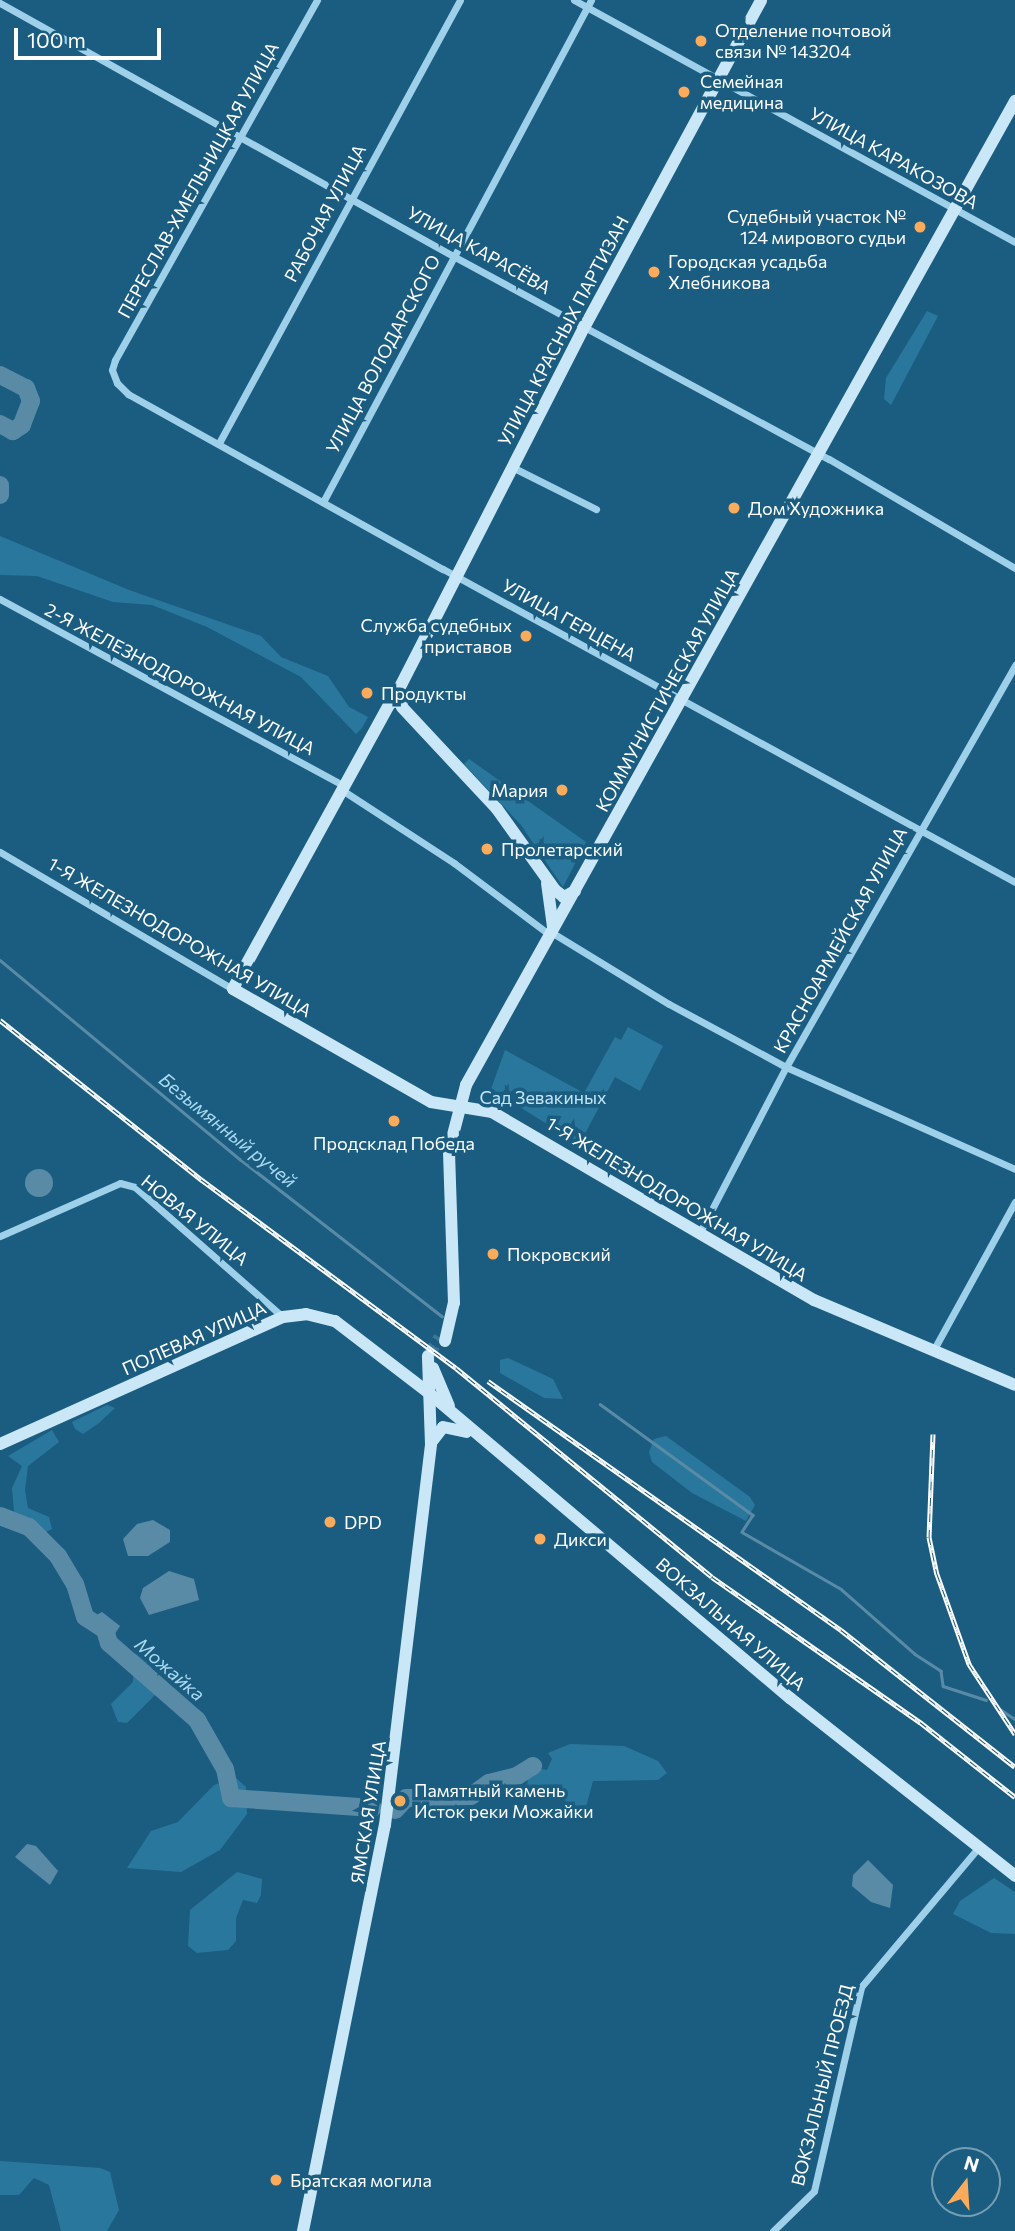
<!DOCTYPE html>
<meta charset="utf-8">
<style>
body{margin:0}
#map{position:relative;width:1015px;height:2231px;overflow:hidden;background:#1b5d81;font-family:Commissioner,sans-serif}
div>[style]{position:absolute}
.green>*{inset:0;background:#2a779d}
.water>*{inset:0;background:#5a8ba6}
.round{border-radius:50%}
.stream>*{height:2.5px;margin:-1.25px;padding:0 1.25px;transform-origin:1.25px;border-radius:1.25px;background:#5a8ba6}
.river>*{height:18px;margin:-9px;padding:0 9px;transform-origin:9px;border-radius:9px;background:#5a8ba6}
.secondary-tunnel>*{height:12px;margin-top:-6px;transform-origin:0;background:repeating-linear-gradient(90deg,#3d7594 0 12px,transparent 0 18px)}
.street>*{height:7px;margin:-3.5px;padding:0 3.5px;transform-origin:3.5px;border-radius:3.5px;background:#9ed0ea}
.secondary>*{height:12px;margin:-6px;padding:0 6px;transform-origin:6px;border-radius:6px;background:#cae7f8}
.rail>*{height:5px;margin-top:-2.5px;transform-origin:0;background:repeating-linear-gradient(90deg,#1b5d81 0 8px,#fff 0 16px);box-sizing:border-box;border-block:2px solid #fff}
.dots>*{width:19px;height:19px;translate:-50% -50%;box-sizing:border-box;border:4px solid #1b5d81;border-radius:50%}
span{translate:-50% -50%;white-space:nowrap;text-align:center;line-height:1.15;-webkit-text-stroke:7px #1b5d81;paint-order:stroke}
.poi-label{font-size:18px;color:#fff}
.left{translate:0 -50%;text-align:left}
.right{translate:-100% -50%;text-align:right}
.street-label{font-size:18px;color:#fff}
.park-label{font-size:18px;color:#c3e6f8}
.water-label{font-size:19px;color:#a9daf2;font-style:italic}
.north{position:absolute;left:931px;top:2147px;width:70px;height:70px;box-sizing:border-box;background:#1b5d81;border:2px solid #769eb3;border-radius:50%;rotate:17deg;font-size:19px;font-weight:700;line-height:28px;text-align:center;color:#fff}
.north::after{content:'';display:block;margin:auto;width:24px;height:32px;background:#fcab5a;clip-path:polygon(50% 0,100% 100%,50% 72%,0 100%)}
.scale{position:absolute;left:14px;top:28px;width:147px;height:32px;box-sizing:border-box;border:4px solid #fff;border-top:0;padding-left:9px;font-size:21px;line-height:24px;white-space:nowrap;color:#fff;-webkit-text-stroke:5px #1b5d81;paint-order:stroke}
</style>
<div id="map">
<div class="green">
<div style="clip-path:polygon(927px 311px,938px 316px,891px 405px,884px 399px,886px 378px)"></div>
<div style="clip-path:polygon(0 536px,129px 590px,261px 636px,281px 657px,328px 676px,349px 707px,368px 717px,362px 728px,356px 734px,301px 677px,207px 627px,152px 605px,113px 602px,37px 576px,0 575px)"></div>
<div style="clip-path:polygon(469px 759px,586px 842px,563px 887px,521px 825px,464px 764px)"></div>
<div style="clip-path:polygon(628px 1027px,663px 1046px,640px 1091px,615px 1077px,580px 1143px,573px 1139px,575px 1135px,549px 1121px,547px 1124px,491px 1089px,505px 1050px,584px 1093px,615px 1037px,621px 1040px)"></div>
<div style="clip-path:polygon(508px 1358px,553px 1379px,563px 1399px,544px 1398px,500px 1373px,500px 1360px)"></div>
<div style="clip-path:polygon(107px 1405px,115px 1408px,99px 1423px,83px 1434px,75px 1429px,72px 1422px)"></div>
<div style="clip-path:polygon(52px 1430px,59px 1442px,28px 1466px,25px 1490px,28px 1508px,49px 1517px,52px 1529px,31px 1540px,14px 1511px,12px 1488px,22px 1466px,8px 1456px)"></div>
<div style="clip-path:polygon(666px 1436px,750px 1497px,755px 1505px,746px 1521px,692px 1493px,652px 1462px,649px 1452px,654px 1439px)"></div>
<div style="clip-path:polygon(134px 1653px,149px 1660px,159px 1691px,127px 1723px,118px 1722px,111px 1704px,133px 1682px)"></div>
<div style="clip-path:polygon(570px 1744px,624px 1746px,658px 1761px,667px 1773px,658px 1780px,593px 1781px,586px 1807px,572px 1821px,565px 1799px,527px 1787px,528px 1778px,537px 1768px,547px 1770px,552px 1759px,548px 1753px)"></div>
<div style="clip-path:polygon(236px 1778px,246px 1787px,247px 1814px,220px 1850px,181px 1872px,127px 1868px,151px 1831px,178px 1822px,214px 1785px)"></div>
<div style="clip-path:polygon(237px 1872px,262px 1879px,261px 1895px,257px 1903px,243px 1900px,236px 1918px,236px 1941px,228px 1950px,197px 1953px,188px 1946px,190px 1910px)"></div>
<div style="clip-path:polygon(994px 1878px,1015px 1892px,1015px 1934px,991px 1933px,953px 1914px,960px 1901px)"></div>
<div style="clip-path:polygon(0 2161px,100px 2168px,110px 2172px,119px 2210px,107px 2231px,61px 2231px,49px 2185px,34px 2178px,19px 2195px,0 2195px)"></div>
</div>
<div class="water">
<div class="round" style="left:25px;top:1169px;width:28px;height:28px"></div>
<div style="clip-path:polygon(153px 1520px,170px 1530px,170px 1542px,148px 1556px,128px 1556px,123px 1539px,137px 1524px)"></div>
<div style="clip-path:polygon(169px 1571px,194px 1579px,199px 1600px,149px 1615px,140px 1598px,143px 1588px)"></div>
<div style="clip-path:polygon(102px 1612px,120px 1626px,109px 1643px,91px 1626px,93px 1617px)"></div>
<div style="clip-path:polygon(27px 1844px,36px 1846px,58px 1871px,50px 1885px,15px 1857px)"></div>
<div style="clip-path:polygon(868px 1860px,893px 1885px,890px 1908px,871px 1902px,852px 1886px,853px 1875px)"></div>
</div>
<div class="stream">
<div style="left:0;top:960px;width:312px;rotate:39.7deg"></div>
<div style="left:240px;top:1159px;width:256px;rotate:37.9deg"></div>
<div style="left:600px;top:1404px;width:189px;rotate:36deg"></div>
<div style="left:753px;top:1515px;width:20px;rotate:123deg"></div>
<div style="left:742px;top:1532px;width:114px;rotate:29.9deg"></div>
<div style="left:841px;top:1589px;width:98px;rotate:41.3deg"></div>
<div style="left:915px;top:1654px;width:31px;rotate:33deg"></div>
<div style="left:941px;top:1671px;width:15px;rotate:82deg"></div>
<div style="left:943px;top:1686px;width:45px;rotate:18deg"></div>
<div style="left:1000px;top:1709px;width:18px;rotate:34deg"></div>
</div>
<div class="river">
<div style="left:0;top:375px;width:29px;rotate:27deg"></div>
<div style="left:26px;top:388px;width:14px;rotate:69deg"></div>
<div style="left:31px;top:401px;width:26px;rotate:111deg"></div>
<div style="left:22px;top:425px;width:11px;rotate:146deg"></div>
<div style="left:13px;top:431px;width:15px;rotate:-152deg"></div>
<div style="left:0;top:485px;width:10px;rotate:90deg"></div>
<div style="left:0;top:1516px;width:31px;rotate:21deg"></div>
<div style="left:29px;top:1527px;width:41px;rotate:45deg"></div>
<div style="left:58px;top:1556px;width:33px;rotate:59deg"></div>
<div style="left:75px;top:1584px;width:34px;rotate:73deg"></div>
<div style="left:85px;top:1617px;width:24px;rotate:33deg"></div>
<div style="left:105px;top:1630px;width:14px;rotate:73deg"></div>
<div style="left:109px;top:1643px;width:117px;rotate:41.2deg"></div>
<div style="left:197px;top:1720px;width:56px;rotate:60.3deg"></div>
<div style="left:225px;top:1769px;width:30px;rotate:78deg"></div>
<div style="left:231px;top:1798px;width:142px;rotate:4deg"></div>
<div style="left:395px;top:1810px;width:16px;rotate:-47deg"></div>
<div style="left:406px;top:1798px;width:65px;rotate:-1.8deg"></div>
<div style="left:471px;top:1796px;width:22px;rotate:-36deg"></div>
<div style="left:489px;top:1783px;width:29px;rotate:-14deg"></div>
<div style="left:517px;top:1776px;width:19px;rotate:-32deg"></div>
</div>
<div class="secondary-tunnel">
<div style="left:428px;top:1356px;width:22px;rotate:-58deg"></div>
</div>
<div class="street">
<div style="left:317px;top:0;width:413px;rotate:119.3deg"></div>
<div style="left:115px;top:360px;width:10px;rotate:107deg"></div>
<div style="left:112px;top:370px;width:14px;rotate:69deg"></div>
<div style="left:117px;top:383px;width:16px;rotate:45deg"></div>
<div style="left:128px;top:394px;width:360px;rotate:29.1deg"></div>
<div style="left:443px;top:569px;width:652px;rotate:28.69deg"></div>
<div style="left:574px;top:0;width:503px;rotate:28.76deg"></div>
<div style="left:0;top:3px;width:519px;rotate:29.18deg"></div>
<div style="left:453px;top:256px;width:427px;rotate:28.4deg"></div>
<div style="left:829px;top:459px;width:216px;rotate:30.4deg"></div>
<div style="left:219px;top:443px;width:504px;rotate:-61.45deg"></div>
<div style="left:512px;top:467px;width:94px;rotate:26.6deg"></div>
<div style="left:323px;top:502px;width:569px;rotate:-61.9deg"></div>
<div style="left:0;top:599px;width:392px;rotate:28.5deg"></div>
<div style="left:342px;top:790px;width:134px;rotate:33.1deg"></div>
<div style="left:454px;top:863px;width:120px;rotate:36.9deg"></div>
<div style="left:0;top:852px;width:270px;rotate:30.5deg"></div>
<div style="left:551px;top:932px;width:138px;rotate:31.4deg"></div>
<div style="left:669px;top:1004px;width:133px;rotate:28.3deg"></div>
<div style="left:786px;top:1067px;width:251px;rotate:24deg"></div>
<div style="left:699px;top:1234px;width:188px;rotate:-62.5deg"></div>
<div style="left:786px;top:1067px;width:463px;rotate:-60.3deg"></div>
<div style="left:0;top:1236px;width:131px;rotate:-23.8deg"></div>
<div style="left:120px;top:1183px;width:16px;rotate:15deg"></div>
<div style="left:135px;top:1187px;width:197px;rotate:41.3deg"></div>
<div style="left:933px;top:1351px;width:170px;rotate:-61.2deg"></div>
<div style="left:773px;top:2231px;width:57px;rotate:-44.3deg"></div>
<div style="left:814px;top:2191px;width:209px;rotate:-77deg"></div>
<div style="left:861px;top:1987px;width:183px;rotate:-49.9deg"></div>
</div>
<div class="secondary">
<div style="left:399px;top:701px;width:9px;rotate:167deg"></div>
<div style="left:390px;top:703px;width:326px;rotate:118.8deg"></div>
<div style="left:233px;top:989px;width:228px;rotate:29.7deg"></div>
<div style="left:431px;top:1102px;width:62px;rotate:9.3deg"></div>
<div style="left:492px;top:1112px;width:373px;rotate:30.3deg"></div>
<div style="left:814px;top:1300px;width:218px;rotate:22.9deg"></div>
<div style="left:547px;top:883px;width:44px;rotate:82.2deg"></div>
<div style="left:575px;top:891px;width:13px;rotate:151deg"></div>
<div style="left:564px;top:897px;width:11px;rotate:-142deg"></div>
<div style="left:555px;top:890px;width:100px;rotate:-125.6deg"></div>
<div style="left:497px;top:809px;width:139px;rotate:-133deg"></div>
<div style="left:402px;top:707px;width:18px;rotate:-99deg"></div>
<div style="left:399px;top:689px;width:408px;rotate:-62.9deg"></div>
<div style="left:585px;top:326px;width:370px;rotate:-61.6deg"></div>
<div style="left:445px;top:1341px;width:39px;rotate:-77deg"></div>
<div style="left:454px;top:1303px;width:153px;rotate:-91.9deg"></div>
<div style="left:449px;top:1150px;width:67px;rotate:-75.3deg"></div>
<div style="left:466px;top:1085px;width:1127px;rotate:-60.84deg"></div>
<div style="left:433px;top:1368px;width:41px;rotate:67.2deg"></div>
<div style="left:433px;top:1440px;width:16px;rotate:-52deg"></div>
<div style="left:443px;top:1427px;width:24px;rotate:12deg"></div>
<div style="left:0;top:1444px;width:310px;rotate:-24.2deg"></div>
<div style="left:283px;top:1317px;width:23px;rotate:-7deg"></div>
<div style="left:306px;top:1314px;width:30px;rotate:14deg"></div>
<div style="left:335px;top:1321px;width:118px;rotate:37.5deg"></div>
<div style="left:429px;top:1393px;width:473px;rotate:40.2deg"></div>
<div style="left:790px;top:1698px;width:287px;rotate:38.3deg"></div>
<div style="left:303px;top:2231px;width:414px;rotate:-78.6deg"></div>
<div style="left:385px;top:1825px;width:384px;rotate:-83.1deg"></div>
<div style="left:431px;top:1444px;width:88px;rotate:-92deg"></div>
</div>
<div class="rail">
<div style="left:0;top:1020px;width:258px;rotate:38.4deg"></div>
<div style="left:202px;top:1180px;width:316px;rotate:36.5deg"></div>
<div style="left:456px;top:1368px;width:330px;rotate:39.2deg"></div>
<div style="left:712px;top:1577px;width:254px;rotate:34.9deg"></div>
<div style="left:920px;top:1722px;width:121px;rotate:38.3deg"></div>
<div style="left:488px;top:1381px;width:432px;rotate:35.2deg"></div>
<div style="left:841px;top:1630px;width:221px;rotate:38.2deg"></div>
<div style="left:933px;top:1434px;width:103px;rotate:92.2deg"></div>
<div style="left:929px;top:1537px;width:38px;rotate:78deg"></div>
<div style="left:937px;top:1574px;width:96px;rotate:70.4deg"></div>
<div style="left:969px;top:1664px;width:84px;rotate:56.7deg"></div>
</div>
<div class="dots">
<div style="left:701px;top:41px;background:#fcab5a"></div>
<div style="left:684px;top:92px;background:#fcab5a"></div>
<div style="left:920px;top:227px;background:#fcab5a"></div>
<div style="left:654px;top:272px;background:#fcab5a"></div>
<div style="left:734px;top:508px;background:#fcab5a"></div>
<div style="left:526px;top:636px;background:#fcab5a"></div>
<div style="left:367px;top:693px;background:#fcab5a"></div>
<div style="left:562px;top:790px;background:#fcab5a"></div>
<div style="left:487px;top:849px;background:#fcab5a"></div>
<div style="left:394px;top:1121px;background:#fcab5a"></div>
<div style="left:493px;top:1254px;background:#fcab5a"></div>
<div style="left:330px;top:1522px;background:#fcab5a"></div>
<div style="left:540px;top:1539px;background:#fcab5a"></div>
<div style="left:400px;top:1801px;background:#fcab5a"></div>
<div style="left:276px;top:2180px;background:#fcab5a"></div>
</div>
<div class="poi-label">
<span class="left" style="left:715px;top:41px">Отделение почтовой<br>связи № 143204</span>
<span class="left" style="left:700px;top:92px">Семейная<br>медицина</span>
<span class="right" style="left:906px;top:227px">Судебный участок №<br>124 мирового судьи</span>
<span class="left" style="left:668px;top:272px">Городская усадьба<br>Хлебникова</span>
<span class="left" style="left:748px;top:508px">Дом Художника</span>
<span class="right" style="left:512px;top:636px">Служба судебных<br>приставов</span>
<span class="left" style="left:381px;top:693px">Продукты</span>
<span class="right" style="left:548px;top:790px">Мария</span>
<span class="left" style="left:501px;top:849px">Пролетарский</span>
<span style="left:394px;top:1143px">Продсклад Победа</span>
<span class="left" style="left:507px;top:1254px">Покровский</span>
<span class="left" style="left:344px;top:1522px">DPD</span>
<span class="left" style="left:554px;top:1539px">Дикси</span>
<span class="left" style="left:414px;top:1801px">Памятный камень<br>Исток реки Можайки</span>
<span class="left" style="left:290px;top:2180px">Братская могила</span>
</div>
<div class="street-label">
<span style="left:894px;top:158px;rotate:29deg">УЛИЦА КАРАКОЗОВА</span>
<span style="left:198px;top:180px;rotate:-61deg">ПЕРЕСЛАВ-ХМЕЛЬНИЦКАЯ УЛИЦА</span>
<span style="left:325px;top:213px;rotate:-62deg">РАБОЧАЯ УЛИЦА</span>
<span style="left:479px;top:250px;rotate:29deg">УЛИЦА КАРАСЁВА</span>
<span style="left:563px;top:331px;rotate:-62deg">УЛИЦА КРАСНЫХ ПАРТИЗАН</span>
<span style="left:383px;top:354px;rotate:-62deg">УЛИЦА ВОЛОДАРСКОГО</span>
<span style="left:569px;top:620px;rotate:29deg">УЛИЦА ГЕРЦЕНА</span>
<span style="left:180px;top:679px;rotate:28deg">2-Я ЖЕЛЕЗНОДОРОЖНАЯ УЛИЦА</span>
<span style="left:667px;top:690px;rotate:-61deg">КОММУНИСТИЧЕСКАЯ УЛИЦА</span>
<span style="left:180px;top:937px;rotate:30deg">1-Я ЖЕЛЕЗНОДОРОЖНАЯ УЛИЦА</span>
<span style="left:840px;top:940px;rotate:-61deg">КРАСНОАРМЕЙСКАЯ УЛИЦА</span>
<span style="left:677px;top:1199px;rotate:31deg">1-Я ЖЕЛЕЗНОДОРОЖНАЯ УЛИЦА</span>
<span style="left:195px;top:1220px;rotate:39deg">НОВАЯ УЛИЦА</span>
<span style="left:194px;top:1338px;rotate:-24deg">ПОЛЕВАЯ УЛИЦА</span>
<span style="left:731px;top:1624px;rotate:41deg">ВОКЗАЛЬНАЯ УЛИЦА</span>
<span style="left:368px;top:1812px;rotate:-81deg">ЯМСКАЯ УЛИЦА</span>
<span style="left:822px;top:2085px;rotate:-76deg">ВОКЗАЛЬНЫЙ ПРОЕЗД</span>
</div>
<div class="park-label">
<span style="left:543px;top:1097px">Сад Зевакиных</span>
</div>
<div class="water-label">
<span style="left:228px;top:1130px;rotate:39deg">Безымянный ручей</span>
<span style="left:170px;top:1669px;rotate:41deg">Можайка</span>
</div>
<div class="north">N</div>
<div class="scale">100 m</div>
</div>
